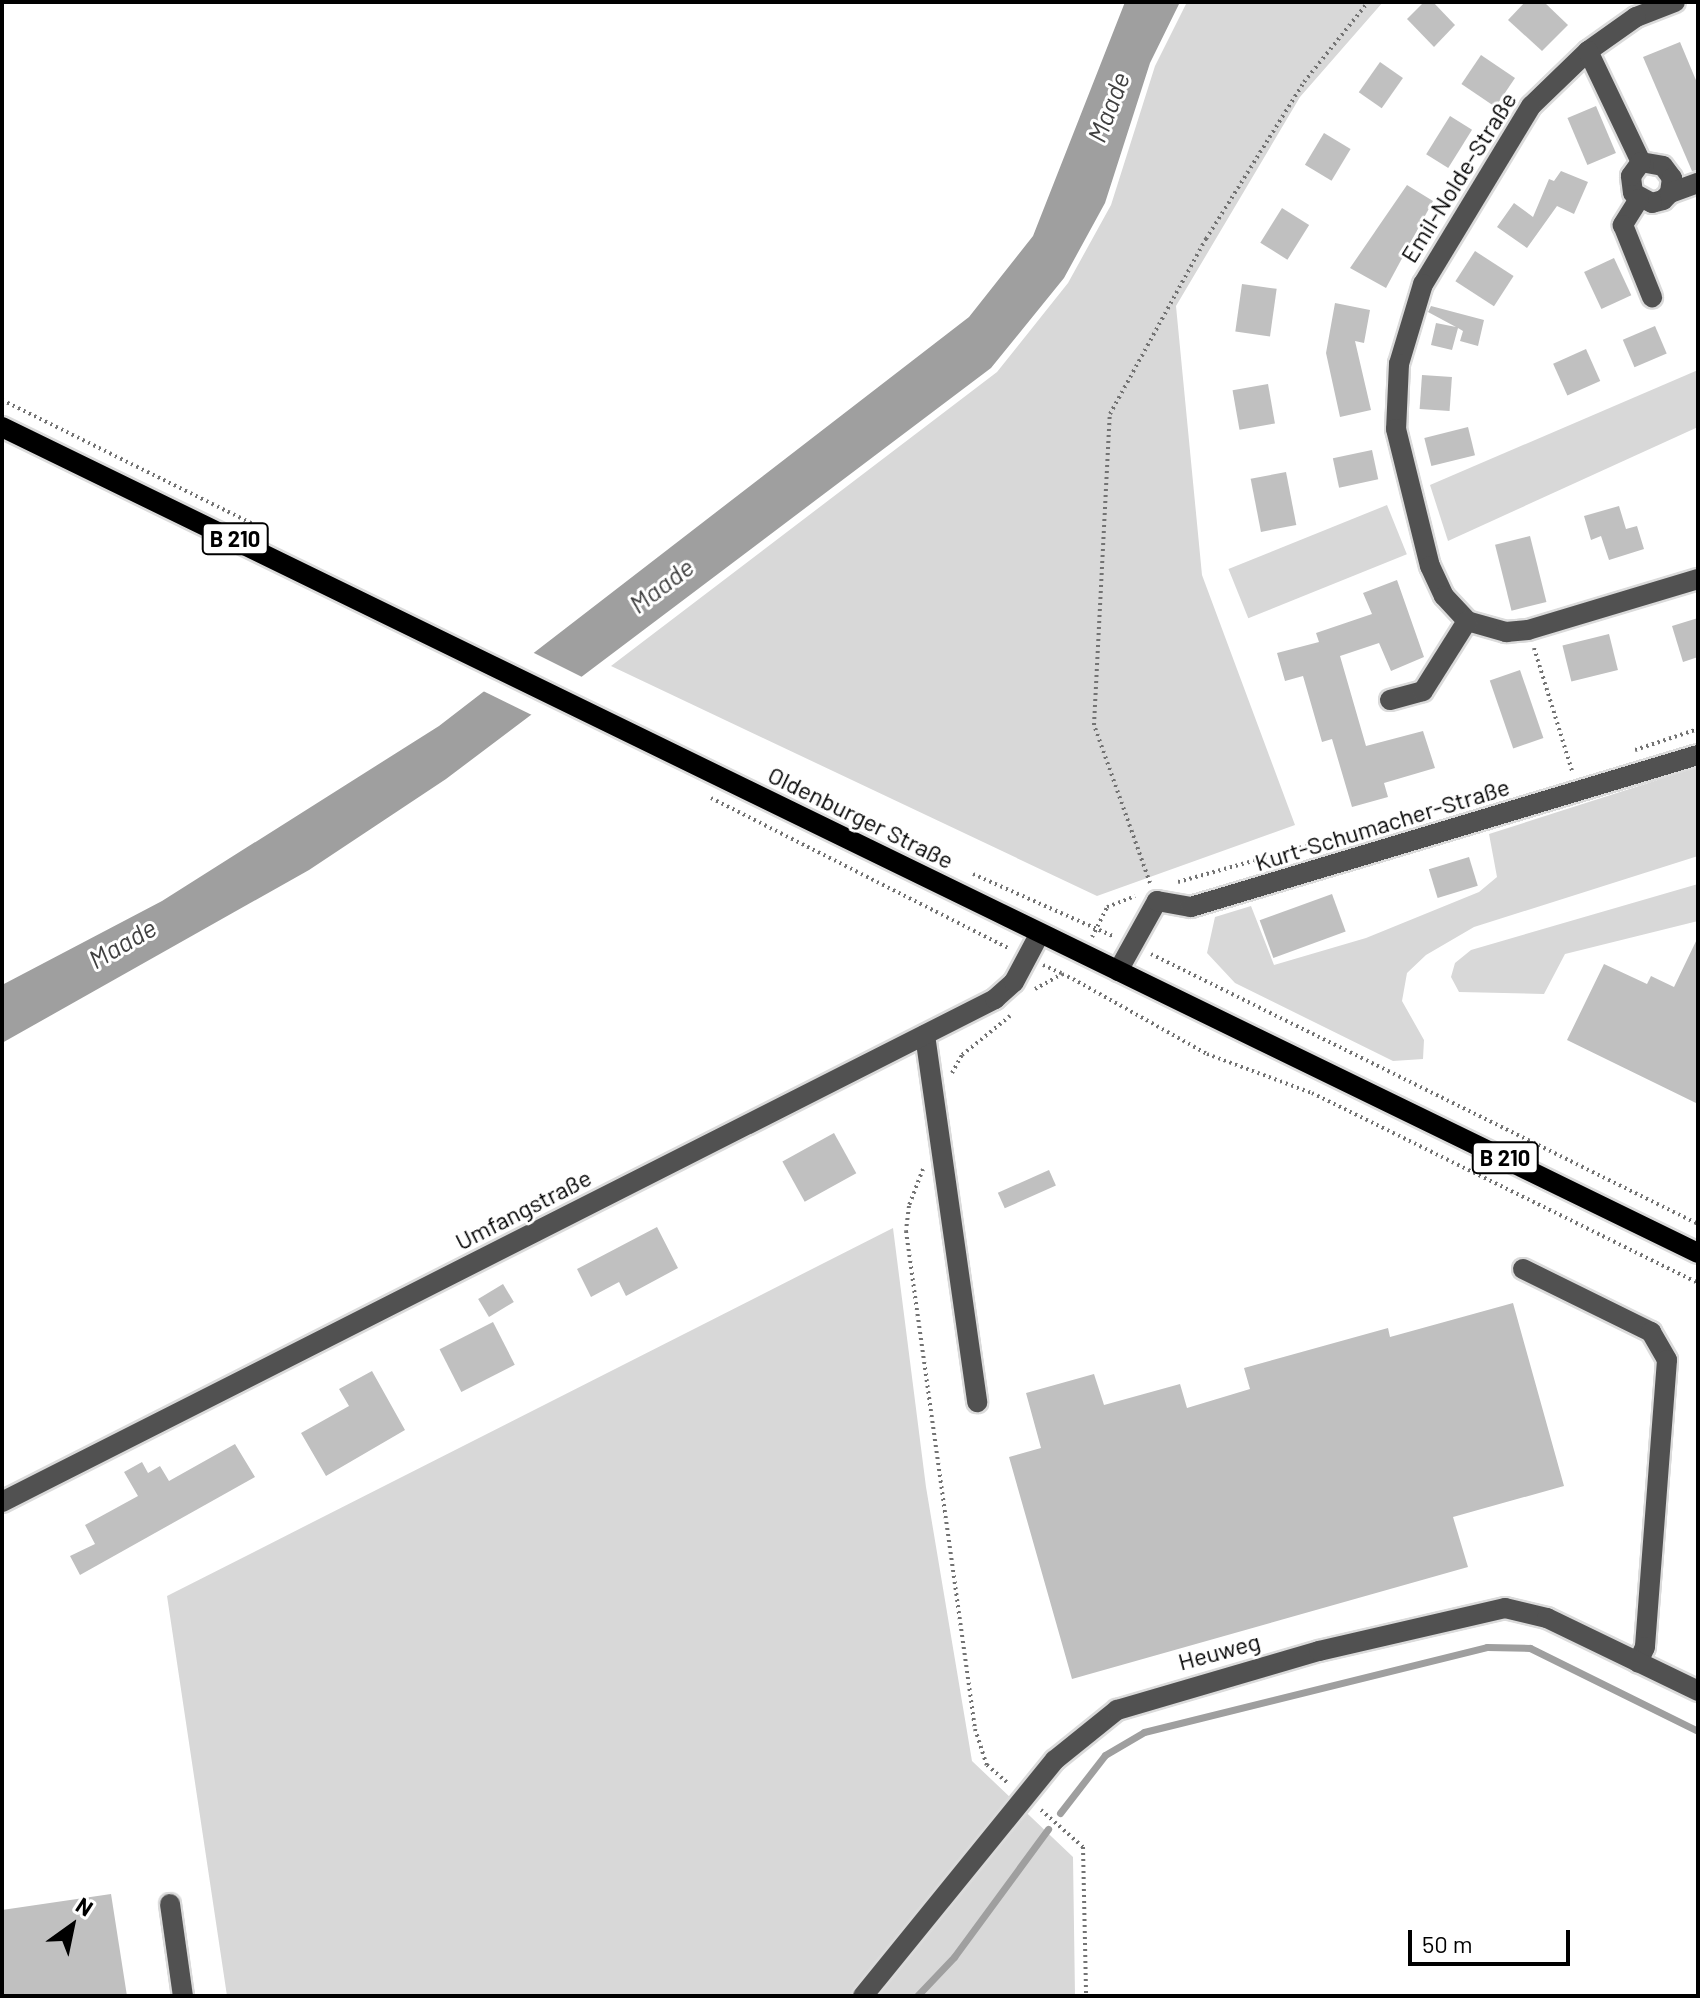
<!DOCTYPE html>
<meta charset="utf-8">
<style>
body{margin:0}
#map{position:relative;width:1700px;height:1998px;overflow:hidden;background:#fff;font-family:Barlow,sans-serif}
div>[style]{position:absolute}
.green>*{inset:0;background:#d8d8d8;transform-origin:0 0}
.water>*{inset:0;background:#9f9f9f}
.pier>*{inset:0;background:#fff}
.stream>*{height:7px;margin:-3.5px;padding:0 3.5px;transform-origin:3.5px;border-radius:3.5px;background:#9f9f9f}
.building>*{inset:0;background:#c0c0c0;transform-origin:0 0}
.path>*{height:4px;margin-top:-2px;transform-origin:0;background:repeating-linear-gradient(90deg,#737373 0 2px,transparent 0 6px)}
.roads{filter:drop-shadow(2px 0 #dbdbdb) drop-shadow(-2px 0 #dbdbdb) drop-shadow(0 2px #dbdbdb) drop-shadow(0 -2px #dbdbdb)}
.minor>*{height:20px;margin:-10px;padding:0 10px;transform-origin:10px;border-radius:10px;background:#515151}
.major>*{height:20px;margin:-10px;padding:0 10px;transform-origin:10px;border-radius:10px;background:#000}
span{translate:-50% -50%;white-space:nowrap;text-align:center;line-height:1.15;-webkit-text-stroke:6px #fff;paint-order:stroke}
.shield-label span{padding:2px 6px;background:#fff;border:2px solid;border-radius:6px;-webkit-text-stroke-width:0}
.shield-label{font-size:22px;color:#000;font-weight:700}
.street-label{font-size:24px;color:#000}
.water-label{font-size:26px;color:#404040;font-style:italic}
.frame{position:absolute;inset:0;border:4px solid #000;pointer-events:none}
.north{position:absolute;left:32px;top:1886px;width:80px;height:80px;-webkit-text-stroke:6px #fff;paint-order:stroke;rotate:33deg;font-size:22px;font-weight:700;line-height:32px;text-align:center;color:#000}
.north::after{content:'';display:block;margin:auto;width:28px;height:36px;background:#000;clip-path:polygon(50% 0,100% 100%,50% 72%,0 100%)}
.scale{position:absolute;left:1408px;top:1930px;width:162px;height:36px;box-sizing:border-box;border:4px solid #000;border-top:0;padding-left:10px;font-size:24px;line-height:28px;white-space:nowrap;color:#000;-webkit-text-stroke:6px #fff;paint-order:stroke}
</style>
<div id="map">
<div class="green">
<div style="clip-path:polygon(1187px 2px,1383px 2px,1300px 97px,1176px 306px,1202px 575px,1295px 825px,1097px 896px,611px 666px,997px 372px,1068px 283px,1111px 205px,1155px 66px)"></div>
<div style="clip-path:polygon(1698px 370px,1698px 427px,1448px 541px,1430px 485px)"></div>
<div style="left:1387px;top:505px;width:53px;height:171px;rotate:68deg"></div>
<div style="clip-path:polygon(1698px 767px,1698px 856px,1474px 927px,1426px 955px,1407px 973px,1402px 1001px,1424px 1040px,1423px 1059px,1393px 1061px,1235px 983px,1207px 953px,1215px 917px,1251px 906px,1274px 965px,1366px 938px,1479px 892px,1497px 877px,1489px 834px)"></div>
<div style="clip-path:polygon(1698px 884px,1698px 921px,1565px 954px,1544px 994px,1459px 992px,1451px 977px,1455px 963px,1471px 950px)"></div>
<div style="clip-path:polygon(893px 1228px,926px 1487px,972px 1761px,1073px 1857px,1075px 1996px,227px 1996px,167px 1596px)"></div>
</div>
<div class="water">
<div style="clip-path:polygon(1125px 2px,1180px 2px,1150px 63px,1105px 203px,1064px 278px,991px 368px,446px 779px,309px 870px,2px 1043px,2px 985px,162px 901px,439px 726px,969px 317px,1033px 236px)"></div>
</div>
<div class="pier">
<div style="clip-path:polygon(528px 650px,586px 679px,536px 717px,479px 689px)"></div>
</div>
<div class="stream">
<div style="left:1060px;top:1813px;width:73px;rotate:-52.2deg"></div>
<div style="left:1105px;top:1755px;width:45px;rotate:-30.5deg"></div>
<div style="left:1144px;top:1732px;width:353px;rotate:-13.9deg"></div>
<div style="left:1487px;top:1647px;width:43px;rotate:1.3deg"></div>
<div style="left:1530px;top:1648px;width:187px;rotate:26.3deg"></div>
<div style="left:917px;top:1996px;width:54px;rotate:-46.5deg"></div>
<div style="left:954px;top:1957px;width:159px;rotate:-53.7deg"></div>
</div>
<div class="building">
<div style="clip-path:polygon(1424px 2px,1433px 2px,1455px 25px,1434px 47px,1407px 19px)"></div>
<div style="clip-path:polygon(1525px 2px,1544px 2px,1568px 25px,1542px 51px,1508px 20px)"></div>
<div style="clip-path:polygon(1680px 42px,1698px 85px,1698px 170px,1692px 171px,1643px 57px)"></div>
<div style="left:1481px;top:55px;width:41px;height:35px;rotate:34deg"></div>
<div style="left:1380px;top:62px;width:28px;height:37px;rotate:35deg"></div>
<div style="left:1596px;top:106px;width:51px;height:31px;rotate:67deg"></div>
<div style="left:1450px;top:116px;width:26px;height:45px;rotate:32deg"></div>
<div style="left:1324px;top:133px;width:31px;height:37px;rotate:31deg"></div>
<div style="clip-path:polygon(1561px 171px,1588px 182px,1574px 214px,1557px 206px,1527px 248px,1497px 227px,1514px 203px,1533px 217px,1549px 179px,1554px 181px)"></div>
<div style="clip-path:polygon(1407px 185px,1433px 201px,1386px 288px,1350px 268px)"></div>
<div style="left:1282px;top:208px;width:32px;height:41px;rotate:32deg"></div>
<div style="left:1475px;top:251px;width:46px;height:36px;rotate:33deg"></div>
<div style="left:1614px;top:258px;width:41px;height:33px;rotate:65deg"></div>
<div style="left:1242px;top:284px;width:35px;height:48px;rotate:8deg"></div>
<div style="clip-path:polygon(1335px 303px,1370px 310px,1364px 343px,1355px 341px,1371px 410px,1340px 417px,1326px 353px)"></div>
<div style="clip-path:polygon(1431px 306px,1484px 320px,1478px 346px,1460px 341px,1463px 331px,1458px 328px,1452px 350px,1431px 345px,1436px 323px,1456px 327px,1428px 312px)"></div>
<div style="left:1655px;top:326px;width:30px;height:35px;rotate:67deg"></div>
<div style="left:1586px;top:349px;width:35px;height:36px;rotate:66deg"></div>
<div style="left:1422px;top:375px;width:30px;height:34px;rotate:4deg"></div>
<div style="left:1268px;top:384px;width:40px;height:36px;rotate:80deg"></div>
<div style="left:1468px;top:427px;width:29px;height:45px;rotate:76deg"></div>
<div style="left:1372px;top:450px;width:30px;height:40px;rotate:78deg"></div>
<div style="left:1286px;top:472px;width:54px;height:36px;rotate:79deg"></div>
<div style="clip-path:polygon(1619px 506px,1626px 529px,1637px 526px,1644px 549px,1609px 560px,1601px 536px,1591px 540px,1584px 516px)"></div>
<div style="left:1530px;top:536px;width:68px;height:36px;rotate:76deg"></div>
<div style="clip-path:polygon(1397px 580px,1424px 657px,1391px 671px,1379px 643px,1340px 656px,1366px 746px,1423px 731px,1435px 768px,1384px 783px,1388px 797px,1352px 807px,1332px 739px,1322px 742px,1303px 676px,1285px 681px,1277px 653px,1319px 642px,1316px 633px,1372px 614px,1363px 593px)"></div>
<div style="clip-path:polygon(1698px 618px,1698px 657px,1683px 662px,1672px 626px)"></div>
<div style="left:1609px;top:634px;width:37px;height:48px;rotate:76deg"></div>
<div style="left:1520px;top:670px;width:72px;height:32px;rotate:71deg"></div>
<div style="left:1469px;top:857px;width:30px;height:42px;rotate:73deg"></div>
<div style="left:1332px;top:894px;width:40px;height:77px;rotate:70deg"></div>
<div style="clip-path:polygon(1698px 937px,1698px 1104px,1567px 1040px,1604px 964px,1647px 984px,1651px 976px,1674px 987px)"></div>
<div style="left:834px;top:1133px;width:46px;height:59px;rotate:61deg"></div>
<div style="left:1049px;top:1170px;width:17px;height:56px;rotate:66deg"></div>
<div style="clip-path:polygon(657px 1227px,678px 1268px,626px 1296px,619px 1282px,591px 1297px,577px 1269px)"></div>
<div style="left:503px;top:1284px;width:21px;height:29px;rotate:59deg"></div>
<div style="clip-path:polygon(1513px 1303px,1564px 1486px,1453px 1517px,1468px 1567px,1072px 1679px,1009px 1457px,1041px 1448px,1026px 1393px,1094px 1374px,1104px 1405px,1180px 1384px,1187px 1408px,1250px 1389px,1244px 1368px,1388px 1328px,1390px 1337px)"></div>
<div style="left:493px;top:1322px;width:48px;height:60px;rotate:63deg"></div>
<div style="clip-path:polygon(372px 1371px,405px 1430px,326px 1476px,301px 1433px,349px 1406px,339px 1389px)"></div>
<div style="clip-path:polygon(235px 1444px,255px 1477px,80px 1575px,70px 1556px,95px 1544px,85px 1525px,138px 1496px,124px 1472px,142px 1462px,148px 1473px,160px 1466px,169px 1481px)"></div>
<div style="clip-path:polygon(111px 1894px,127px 1996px,2px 1996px,2px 1910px)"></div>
</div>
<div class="path">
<div style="left:2px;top:400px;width:280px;rotate:26.3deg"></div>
<div style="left:1534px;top:648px;width:129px;rotate:72.8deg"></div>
<div style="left:1635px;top:750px;width:66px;rotate:-18.4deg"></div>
<div style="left:711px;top:798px;width:335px;rotate:26.8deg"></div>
<div style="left:973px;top:874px;width:155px;rotate:23.9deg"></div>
<div style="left:1178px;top:882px;width:259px;rotate:-15.7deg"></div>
<div style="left:1150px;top:883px;width:168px;rotate:-109.5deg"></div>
<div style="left:1094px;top:725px;width:311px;rotate:-87.1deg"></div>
<div style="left:1110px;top:414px;width:200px;rotate:-61.3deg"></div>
<div style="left:1206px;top:239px;width:185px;rotate:-58deg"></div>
<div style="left:1304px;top:82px;width:102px;rotate:-51.3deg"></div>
<div style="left:1092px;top:937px;width:34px;rotate:-63deg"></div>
<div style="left:1107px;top:907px;width:30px;rotate:-21deg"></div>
<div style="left:1151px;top:954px;width:610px;rotate:26.27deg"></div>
<div style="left:1043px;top:965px;width:20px;rotate:24deg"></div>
<div style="left:1035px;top:989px;width:31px;rotate:-29deg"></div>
<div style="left:1062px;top:974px;width:12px;rotate:24deg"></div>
<div style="left:1073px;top:979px;width:154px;rotate:29.2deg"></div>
<div style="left:1207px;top:1054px;width:112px;rotate:20.4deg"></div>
<div style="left:1312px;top:1093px;width:430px;rotate:26.2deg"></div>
<div style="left:952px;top:1073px;width:21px;rotate:-61deg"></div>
<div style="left:962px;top:1055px;width:62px;rotate:-39.1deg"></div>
<div style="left:923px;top:1169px;width:40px;rotate:111deg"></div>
<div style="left:909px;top:1206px;width:25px;rotate:97deg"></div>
<div style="left:906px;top:1231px;width:503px;rotate:82.11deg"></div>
<div style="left:975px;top:1729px;width:38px;rotate:72deg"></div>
<div style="left:987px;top:1765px;width:29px;rotate:41deg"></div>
<div style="left:1041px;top:1810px;width:56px;rotate:41.4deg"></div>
<div style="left:1083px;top:1847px;width:149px;rotate:88.8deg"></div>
</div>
<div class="roads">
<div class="minor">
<div style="left:1675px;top:2px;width:42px;rotate:159deg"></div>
<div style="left:1636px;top:17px;width:59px;rotate:144.7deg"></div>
<div style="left:1588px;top:51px;width:79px;rotate:136deg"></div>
<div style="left:1531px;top:106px;width:208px;rotate:121.2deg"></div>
<div style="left:1423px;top:284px;width:84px;rotate:106.7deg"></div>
<div style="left:1399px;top:364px;width:65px;rotate:92.6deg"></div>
<div style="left:1396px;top:429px;width:141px;rotate:76.1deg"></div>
<div style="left:1430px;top:566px;width:33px;rotate:65deg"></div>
<div style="left:1444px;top:596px;width:34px;rotate:47deg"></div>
<div style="left:1467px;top:621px;width:41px;rotate:15.8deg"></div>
<div style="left:1506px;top:632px;width:22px;rotate:-5deg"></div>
<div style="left:1528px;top:630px;width:177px;rotate:-16.7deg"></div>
<div style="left:1588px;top:51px;width:123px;rotate:64.5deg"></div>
<div style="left:1641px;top:162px;width:22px;rotate:10deg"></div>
<div style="left:1663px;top:166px;width:15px;rotate:53deg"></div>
<div style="left:1672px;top:178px;width:15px;rotate:98deg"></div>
<div style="left:1670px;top:193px;width:10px;rotate:135deg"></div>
<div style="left:1663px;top:200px;width:11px;rotate:165deg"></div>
<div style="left:1652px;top:203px;width:21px;rotate:-152deg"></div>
<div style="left:1633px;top:193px;width:17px;rotate:-97deg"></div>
<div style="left:1631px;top:176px;width:17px;rotate:-54deg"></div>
<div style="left:1670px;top:193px;width:30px;rotate:-20deg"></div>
<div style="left:1639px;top:199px;width:31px;rotate:122deg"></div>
<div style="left:1623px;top:225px;width:78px;rotate:68.1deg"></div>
<div style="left:1390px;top:700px;width:34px;rotate:-15deg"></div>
<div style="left:1423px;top:691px;width:83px;rotate:-57.8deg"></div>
<div style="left:1118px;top:971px;width:80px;rotate:-60.9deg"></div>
<div style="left:1157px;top:901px;width:35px;rotate:10deg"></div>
<div style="left:1191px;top:907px;width:529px;rotate:-16.69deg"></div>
<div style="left:925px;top:1035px;width:371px;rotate:81.9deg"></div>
<div style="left:1523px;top:1269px;width:143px;rotate:26.2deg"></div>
<div style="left:1651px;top:1332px;width:32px;rotate:60deg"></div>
<div style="left:1667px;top:1360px;width:288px;rotate:94.4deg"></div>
<div style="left:1645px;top:1647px;width:17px;rotate:115deg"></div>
<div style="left:2px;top:1502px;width:1113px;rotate:-26.86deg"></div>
<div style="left:995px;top:999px;width:25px;rotate:-42deg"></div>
<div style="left:1014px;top:982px;width:55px;rotate:-62deg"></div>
<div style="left:170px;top:1904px;width:93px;rotate:82deg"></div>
<div style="left:863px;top:1996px;width:304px;rotate:-50.9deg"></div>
<div style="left:1055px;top:1760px;width:80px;rotate:-38.9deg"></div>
<div style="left:1117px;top:1710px;width:210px;rotate:-16.3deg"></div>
<div style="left:1319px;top:1651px;width:191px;rotate:-13deg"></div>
<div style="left:1505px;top:1608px;width:43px;rotate:13.4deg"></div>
<div style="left:1547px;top:1618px;width:168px;rotate:25.8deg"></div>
</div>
<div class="major">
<div style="left:2px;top:427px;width:1886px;rotate:25.97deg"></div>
</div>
</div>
<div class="shield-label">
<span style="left:235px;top:539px">B 210</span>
<span style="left:1505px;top:1158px">B 210</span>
</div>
<div class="street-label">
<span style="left:1458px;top:177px;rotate:-58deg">Emil-Nolde-Straße</span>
<span style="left:861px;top:817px;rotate:26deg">Oldenburger Straße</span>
<span style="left:1382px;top:824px;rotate:-17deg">Kurt-Schumacher-Straße</span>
<span style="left:523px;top:1209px;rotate:-27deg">Umfangstraße</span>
<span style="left:1219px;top:1651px;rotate:-15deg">Heuweg</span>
</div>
<div class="water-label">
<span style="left:1108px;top:107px;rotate:-69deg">Maade</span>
<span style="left:661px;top:585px;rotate:-37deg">Maade</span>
<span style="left:122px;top:943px;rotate:-30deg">Maade</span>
</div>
<div class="frame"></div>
<div class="north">N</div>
<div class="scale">50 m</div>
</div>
